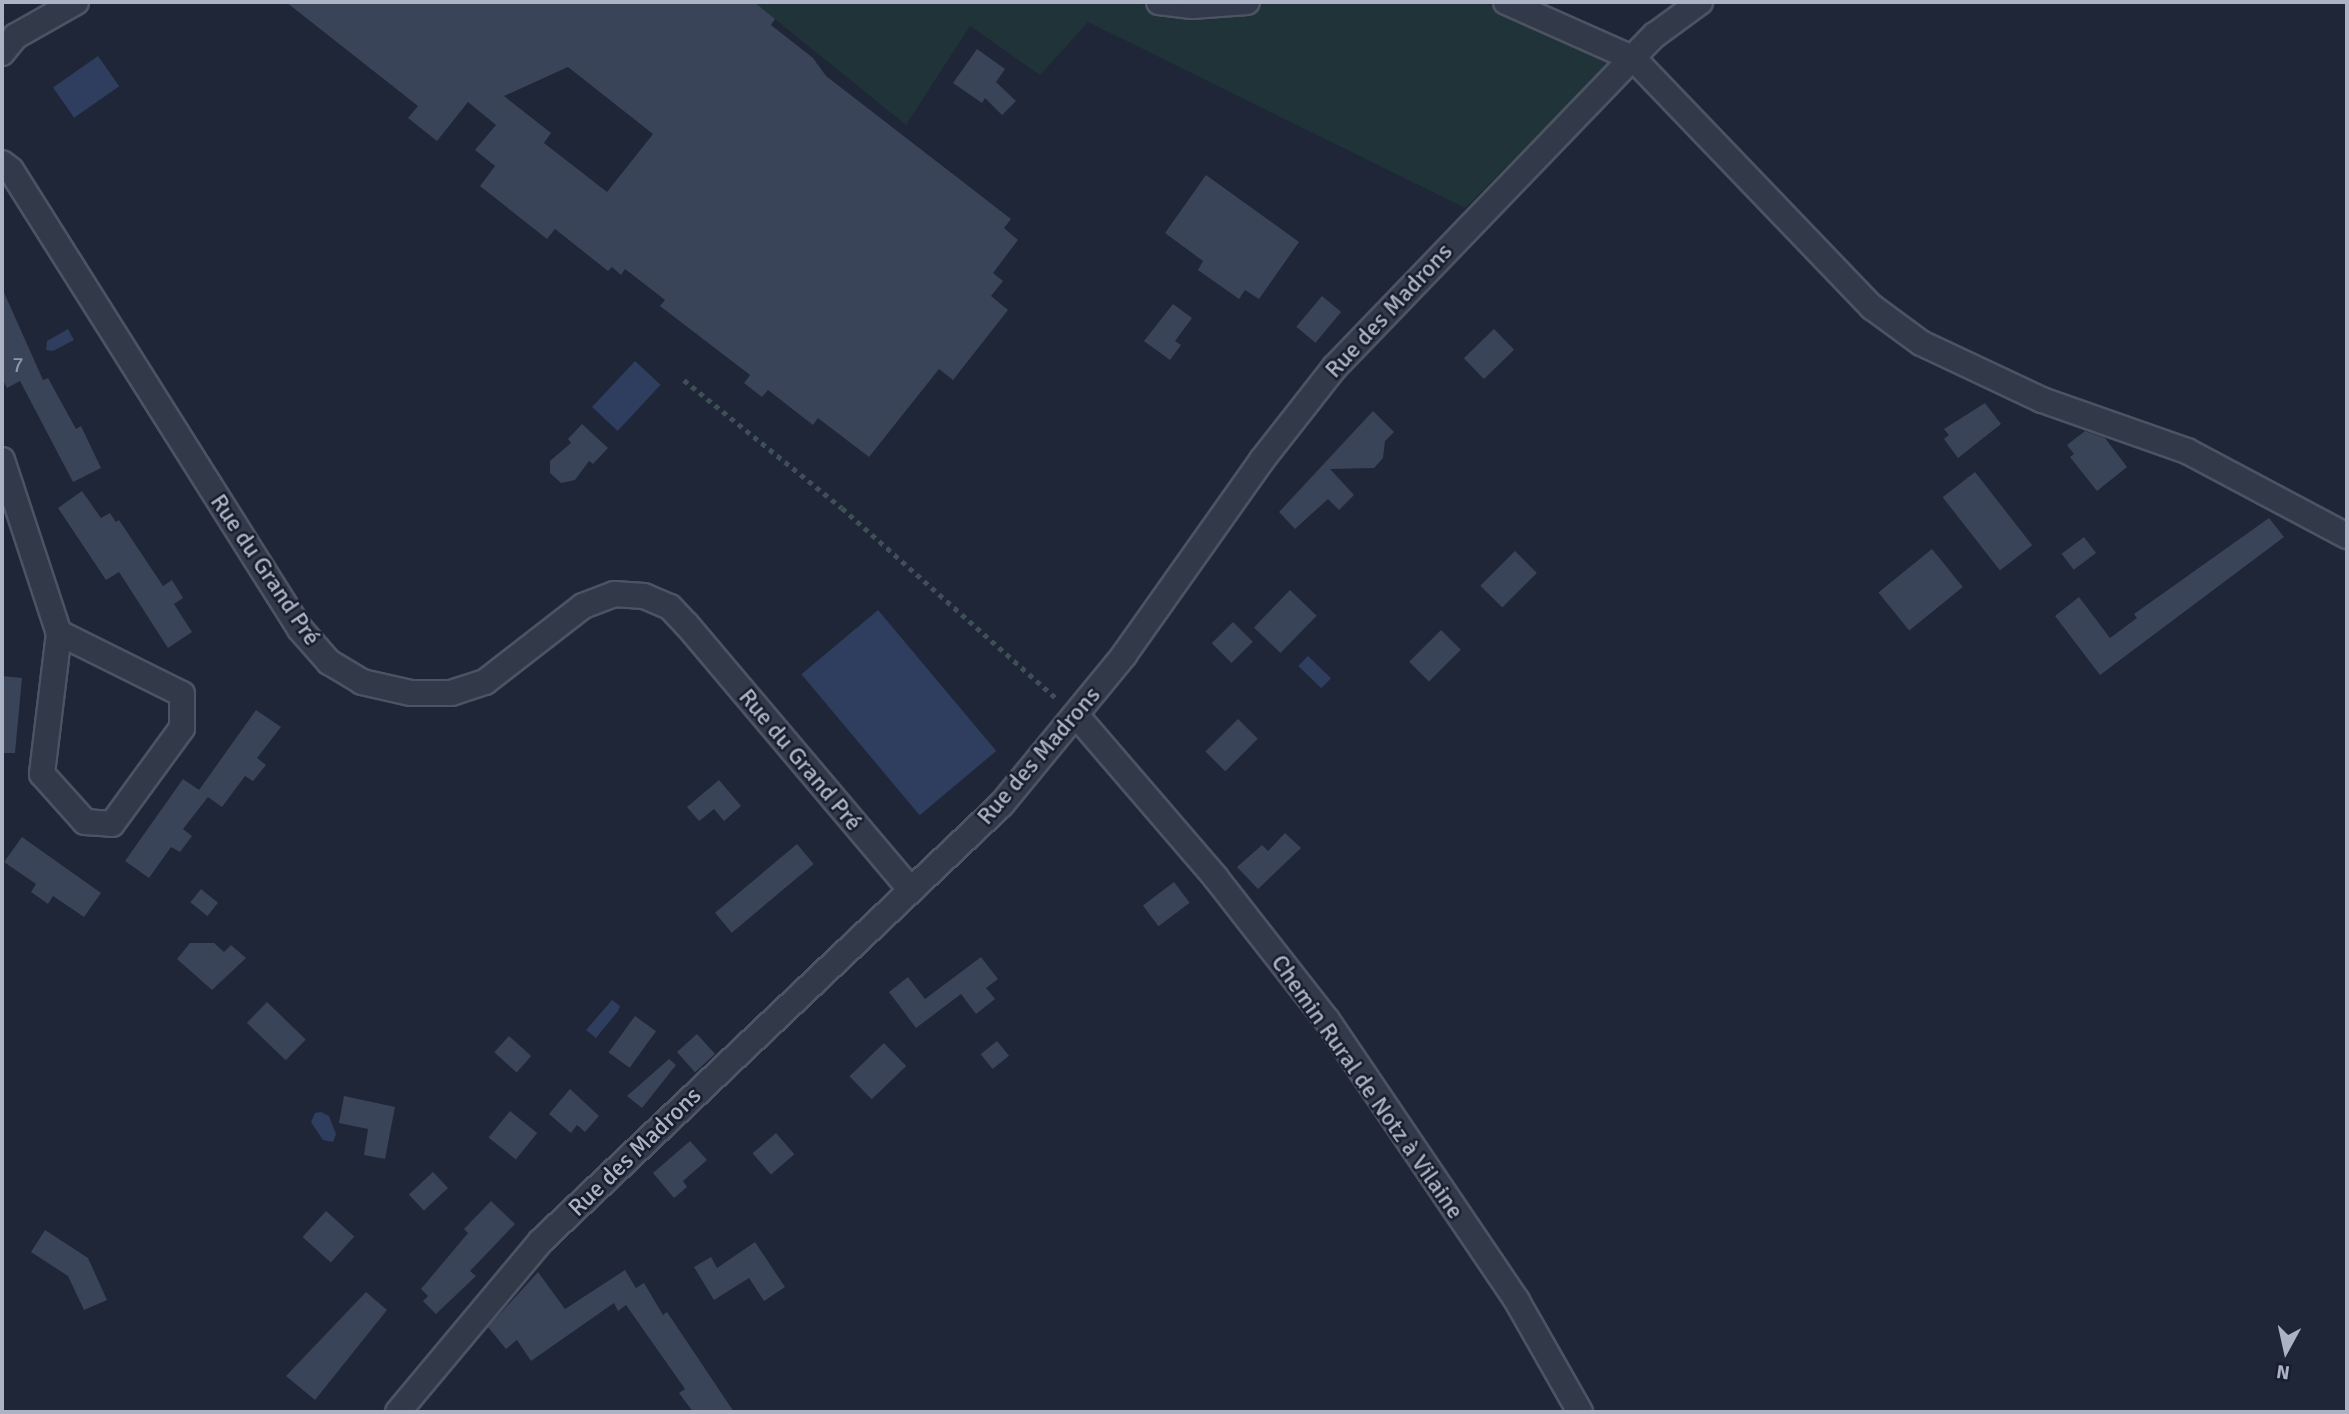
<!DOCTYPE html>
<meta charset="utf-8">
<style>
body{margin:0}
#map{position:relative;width:2349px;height:1414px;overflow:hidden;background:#1e2637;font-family:Signika,sans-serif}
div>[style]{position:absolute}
.green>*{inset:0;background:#203338}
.water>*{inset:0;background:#2f3d5e;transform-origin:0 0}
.building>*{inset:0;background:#3a4458;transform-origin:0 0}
.path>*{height:4.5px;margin-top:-2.25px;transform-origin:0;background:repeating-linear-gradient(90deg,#3e5056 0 5px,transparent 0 10px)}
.roads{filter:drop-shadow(2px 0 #4c5363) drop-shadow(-2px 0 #4c5363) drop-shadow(0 2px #4c5363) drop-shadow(0 -2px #4c5363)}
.minor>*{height:24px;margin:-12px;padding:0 12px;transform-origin:12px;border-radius:12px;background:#323948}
span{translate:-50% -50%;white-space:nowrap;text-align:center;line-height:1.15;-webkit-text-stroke:5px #181e2c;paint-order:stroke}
.number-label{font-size:21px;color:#9097aa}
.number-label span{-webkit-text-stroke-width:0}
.street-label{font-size:24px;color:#acb3c5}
.frame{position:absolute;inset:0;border:4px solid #acb3c5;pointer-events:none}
.north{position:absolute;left:2251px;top:1316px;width:70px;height:70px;-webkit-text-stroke:5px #181e2c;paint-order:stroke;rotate:188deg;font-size:19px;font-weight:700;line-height:28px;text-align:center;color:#acb3c5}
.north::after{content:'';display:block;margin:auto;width:24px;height:32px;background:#acb3c5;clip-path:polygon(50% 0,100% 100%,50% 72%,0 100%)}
</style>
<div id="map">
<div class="green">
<div style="clip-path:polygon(754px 2px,1135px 2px,1168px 13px,1236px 10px,1273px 2px,1482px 2px,1602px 51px,1610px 63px,1465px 208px,1088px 22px,1040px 75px,970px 26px,906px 125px)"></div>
</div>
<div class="water">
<div style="left:98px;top:56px;width:37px;height:55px;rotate:55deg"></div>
<div style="clip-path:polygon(68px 329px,74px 340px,53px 351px,46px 350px,47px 341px)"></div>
<div style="left:635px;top:361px;width:35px;height:63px;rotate:43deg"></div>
<div style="left:878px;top:610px;width:184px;height:100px;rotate:50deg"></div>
<div style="left:1308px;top:656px;width:32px;height:14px;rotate:44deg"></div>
<div style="clip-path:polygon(612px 1000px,620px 1006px,618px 1011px,596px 1038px,586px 1030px)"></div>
<div style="clip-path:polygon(321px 1112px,329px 1116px,336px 1134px,333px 1142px,323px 1140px,311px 1122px,315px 1113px)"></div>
</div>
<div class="building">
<div style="clip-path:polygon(evenodd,286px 2px,754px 2px,775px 19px,771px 25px,813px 58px,826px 76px,1011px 219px,1004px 228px,1018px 240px,993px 273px,1003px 281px,991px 296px,1008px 310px,953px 380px,939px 369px,869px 457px,818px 418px,813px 425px,768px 390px,762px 397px,744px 383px,750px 375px,660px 306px,665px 300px,625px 269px,621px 275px,612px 267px,608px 271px,555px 229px,547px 239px,480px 186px,495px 166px,475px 150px,496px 125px,468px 102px,437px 141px,408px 118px,418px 106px,286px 2px,568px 67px,653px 134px,607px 192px,544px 143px,551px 133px,504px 96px,568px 67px)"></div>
<div style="clip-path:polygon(977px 49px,1005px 69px,996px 82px,1016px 101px,1002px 115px,985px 98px,982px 103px,953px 83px)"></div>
<div style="clip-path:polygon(1206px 175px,1299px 242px,1259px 299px,1245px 290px,1239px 299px,1198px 270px,1203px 261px,1165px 233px)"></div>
<div style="clip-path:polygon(2px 288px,43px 380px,48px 378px,76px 429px,81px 426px,101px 468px,73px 482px,20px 381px,7px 388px,2px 378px)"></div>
<div style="left:1322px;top:296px;width:25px;height:40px;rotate:40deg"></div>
<div style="clip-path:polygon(1173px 304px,1192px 318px,1175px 341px,1181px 345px,1170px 360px,1144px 341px)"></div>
<div style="left:1494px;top:329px;width:29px;height:42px;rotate:46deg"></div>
<div style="clip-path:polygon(1985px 403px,2001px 424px,1958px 458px,1944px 439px,1949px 435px,1944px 429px)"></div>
<div style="clip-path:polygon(1373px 411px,1394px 432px,1385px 441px,1383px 458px,1374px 468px,1330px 469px,1354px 495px,1339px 510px,1328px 499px,1295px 529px,1279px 512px)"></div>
<div style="clip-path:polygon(582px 424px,608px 448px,593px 464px,589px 461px,575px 480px,561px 483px,550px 473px,550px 461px,571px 443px,568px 439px)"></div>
<div style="clip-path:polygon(2085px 431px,2105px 438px,2127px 467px,2097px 491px,2070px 457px,2074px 454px,2067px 445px)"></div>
<div style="left:1975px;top:472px;width:93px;height:41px;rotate:52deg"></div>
<div style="clip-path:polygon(82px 491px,101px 518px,110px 513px,116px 522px,119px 520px,163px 586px,172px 580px,183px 598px,174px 604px,192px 632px,168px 648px,119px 572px,106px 580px,58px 508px)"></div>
<div style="clip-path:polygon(2269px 518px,2284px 537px,2100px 675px,2055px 616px,2079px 597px,2110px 638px,2137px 618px,2134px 614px)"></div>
<div style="left:2084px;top:537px;width:20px;height:28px;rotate:53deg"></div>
<div style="left:1932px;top:549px;width:49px;height:69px;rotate:51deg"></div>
<div style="left:1515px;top:551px;width:31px;height:49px;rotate:45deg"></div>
<div style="left:1290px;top:590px;width:37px;height:52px;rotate:44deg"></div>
<div style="left:1233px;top:622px;width:28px;height:30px;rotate:45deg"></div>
<div style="left:1441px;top:630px;width:28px;height:45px;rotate:45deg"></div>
<div style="clip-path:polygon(2px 676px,22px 678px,15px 753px,2px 753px)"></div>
<div style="clip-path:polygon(256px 710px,281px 727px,257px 758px,266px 765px,253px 781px,245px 776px,222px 807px,208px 797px,183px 829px,192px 836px,180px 852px,171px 847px,149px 878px,125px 861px,183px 779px,205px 794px,199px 790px)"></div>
<div style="left:1238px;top:719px;width:28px;height:46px;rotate:45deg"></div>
<div style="clip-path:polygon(719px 780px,741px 806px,724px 821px,714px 809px,699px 821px,687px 807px)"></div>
<div style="clip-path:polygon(1285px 833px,1301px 848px,1258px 889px,1237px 867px,1262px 845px,1268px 851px)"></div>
<div style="clip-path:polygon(22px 837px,101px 893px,84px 917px,53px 896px,48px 904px,31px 892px,36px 884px,4px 862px)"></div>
<div style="left:797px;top:844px;width:26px;height:107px;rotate:50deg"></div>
<div style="left:1174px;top:882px;width:26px;height:39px;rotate:53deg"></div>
<div style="left:201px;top:889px;width:22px;height:17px;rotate:39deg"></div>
<div style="clip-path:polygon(190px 943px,214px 943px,224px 952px,231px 945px,246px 958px,212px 990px,177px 959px)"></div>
<div style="clip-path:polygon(981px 957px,998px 979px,986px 988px,995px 999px,976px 1014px,961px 994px,916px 1028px,889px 992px,908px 977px,925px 999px)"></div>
<div style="left:267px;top:1002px;width:54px;height:29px;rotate:44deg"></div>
<div style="left:635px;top:1016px;width:26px;height:45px;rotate:36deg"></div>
<div style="left:697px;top:1034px;width:27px;height:27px;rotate:48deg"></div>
<div style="left:509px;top:1036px;width:30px;height:22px;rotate:42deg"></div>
<div style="left:997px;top:1041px;width:19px;height:21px;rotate:51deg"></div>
<div style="left:884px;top:1043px;width:32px;height:48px;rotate:46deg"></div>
<div style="clip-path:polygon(669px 1059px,676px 1065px,642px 1108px,627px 1096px)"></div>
<div style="clip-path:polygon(570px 1089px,599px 1116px,585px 1132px,577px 1125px,571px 1133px,549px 1114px)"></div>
<div style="clip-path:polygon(344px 1096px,395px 1107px,385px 1159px,364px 1155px,368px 1129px,339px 1123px)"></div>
<div style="left:510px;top:1111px;width:35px;height:34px;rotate:39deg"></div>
<div style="left:776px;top:1133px;width:28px;height:31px;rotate:49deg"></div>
<div style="clip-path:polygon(690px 1141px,707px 1160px,683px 1181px,687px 1187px,674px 1198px,653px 1173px)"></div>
<div style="left:433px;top:1172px;width:22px;height:33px;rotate:47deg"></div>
<div style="clip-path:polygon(491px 1201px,515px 1224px,470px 1271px,476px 1276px,436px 1314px,423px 1301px,428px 1296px,421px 1289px,468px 1233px,464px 1229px)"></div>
<div style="left:326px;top:1211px;width:38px;height:35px;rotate:42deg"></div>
<div style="clip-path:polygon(45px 1230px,88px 1258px,107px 1300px,84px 1310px,68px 1276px,31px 1252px)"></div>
<div style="clip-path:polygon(755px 1242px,785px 1287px,764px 1301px,749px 1278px,714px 1300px,694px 1267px,711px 1257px,717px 1268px)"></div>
<div style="clip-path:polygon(625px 1270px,636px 1288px,644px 1283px,663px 1315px,667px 1312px,734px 1412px,693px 1412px,679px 1393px,685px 1389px,626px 1305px,618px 1311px,614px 1303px,531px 1361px,517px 1340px,506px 1349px,488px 1327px,538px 1272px,565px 1309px)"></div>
<div style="clip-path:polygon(366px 1292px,387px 1310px,315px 1400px,286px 1376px)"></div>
</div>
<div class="path">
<div style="left:684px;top:380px;width:203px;rotate:39deg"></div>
<div style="left:842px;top:508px;width:289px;rotate:41.6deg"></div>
</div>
<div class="roads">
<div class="minor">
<div style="left:1159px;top:2px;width:33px;rotate:7deg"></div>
<div style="left:1192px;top:6px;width:55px;rotate:-4.2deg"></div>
<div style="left:1506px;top:2px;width:140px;rotate:24deg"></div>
<div style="left:1634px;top:59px;width:344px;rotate:46.2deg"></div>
<div style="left:1872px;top:307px;width:61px;rotate:36.3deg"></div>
<div style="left:1921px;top:343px;width:134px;rotate:25.2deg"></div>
<div style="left:2042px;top:400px;width:154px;rotate:19.4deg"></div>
<div style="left:2187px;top:451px;width:181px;rotate:28deg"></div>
<div style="left:2px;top:53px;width:22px;rotate:-51deg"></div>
<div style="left:16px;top:36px;width:69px;rotate:-29.5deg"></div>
<div style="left:2px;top:163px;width:11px;rotate:38deg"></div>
<div style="left:11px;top:170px;width:542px;rotate:57.8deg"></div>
<div style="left:300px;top:629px;width:44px;rotate:48.7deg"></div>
<div style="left:329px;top:662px;width:39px;rotate:31deg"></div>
<div style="left:362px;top:682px;width:50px;rotate:12.7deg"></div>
<div style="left:411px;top:693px;width:40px"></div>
<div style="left:451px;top:693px;width:36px;rotate:-18deg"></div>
<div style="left:485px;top:682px;width:124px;rotate:-37.8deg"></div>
<div style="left:583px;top:606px;width:33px;rotate:-21deg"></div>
<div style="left:614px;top:594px;width:30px;rotate:4deg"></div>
<div style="left:644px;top:596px;width:28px;rotate:23deg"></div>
<div style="left:670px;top:607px;width:25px;rotate:47deg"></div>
<div style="left:687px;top:625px;width:347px;rotate:49.8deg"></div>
<div style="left:2px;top:460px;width:182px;rotate:71.8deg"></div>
<div style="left:59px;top:633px;width:142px;rotate:96.9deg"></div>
<div style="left:42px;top:774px;width:64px;rotate:48.1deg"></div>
<div style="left:85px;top:822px;width:27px;rotate:4deg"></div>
<div style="left:112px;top:824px;width:119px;rotate:-53.9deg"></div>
<div style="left:182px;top:728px;width:34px;rotate:-90deg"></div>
<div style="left:182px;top:694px;width:137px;rotate:-153.6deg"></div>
<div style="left:1076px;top:715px;width:215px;rotate:49.3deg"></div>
<div style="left:1216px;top:878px;width:180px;rotate:52deg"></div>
<div style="left:1327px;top:1020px;width:339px;rotate:55.9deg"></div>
<div style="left:1517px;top:1301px;width:128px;rotate:60.4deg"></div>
<div style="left:398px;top:1412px;width:223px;rotate:-50.1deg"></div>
<div style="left:541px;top:1241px;width:634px;rotate:-43.47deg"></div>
<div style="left:1001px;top:805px;width:194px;rotate:-50.6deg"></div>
<div style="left:1124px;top:655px;width:239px;rotate:-54.7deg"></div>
<div style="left:1262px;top:460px;width:118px;rotate:-51.9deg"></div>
<div style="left:1335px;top:367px;width:461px;rotate:-46.1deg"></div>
<div style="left:1655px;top:35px;width:56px;rotate:-36.3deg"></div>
</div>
</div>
<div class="number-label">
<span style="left:18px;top:365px">7</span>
</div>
<div class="street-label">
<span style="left:1389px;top:311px;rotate:-47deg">Rue des Madrons</span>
<span style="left:265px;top:570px;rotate:56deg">Rue du Grand Pré</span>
<span style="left:1039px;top:756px;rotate:-49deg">Rue des Madrons</span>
<span style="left:800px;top:760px;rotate:50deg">Rue du Grand Pré</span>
<span style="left:1367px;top:1087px;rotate:55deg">Chemin Rural de Notz à Vilaine</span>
<span style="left:635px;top:1152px;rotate:-44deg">Rue des Madrons</span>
</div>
<div class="frame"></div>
<div class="north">N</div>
</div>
